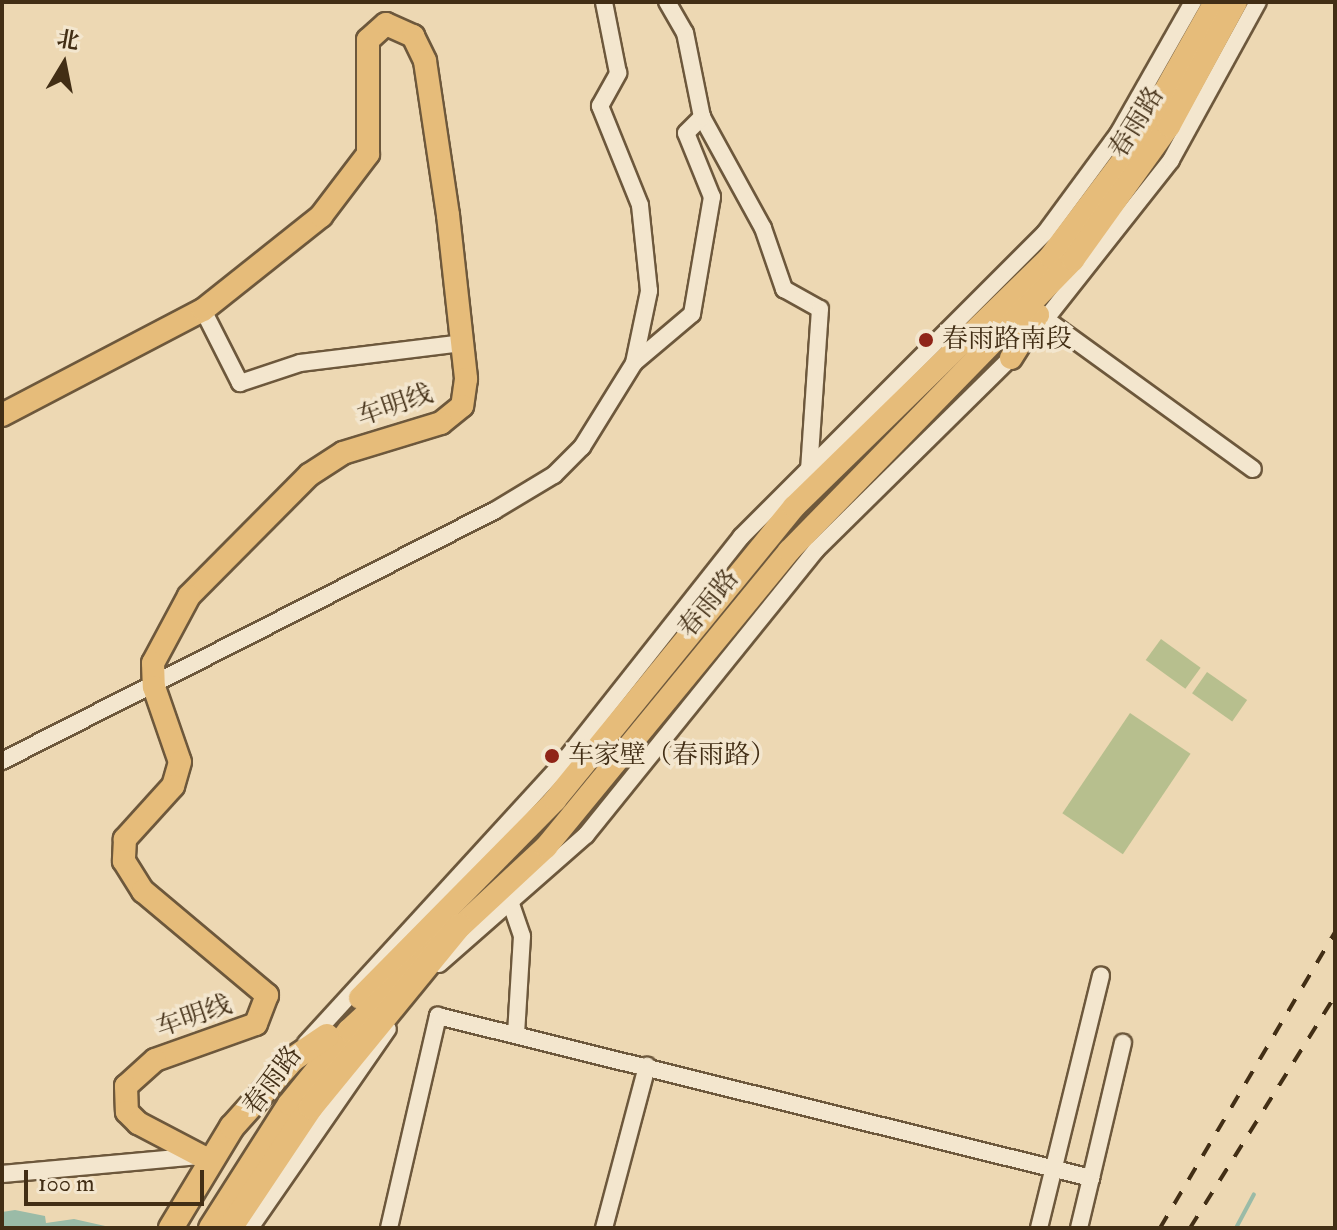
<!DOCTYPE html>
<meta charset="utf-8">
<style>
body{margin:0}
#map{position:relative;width:1337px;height:1230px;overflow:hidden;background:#edd8b3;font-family:"IM FELL Double Pica","Noto Serif SC",serif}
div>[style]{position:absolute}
.green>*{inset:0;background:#b7bf8e;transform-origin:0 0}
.water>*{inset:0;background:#9abba7}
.stream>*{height:4px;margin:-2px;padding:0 2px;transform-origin:2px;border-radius:2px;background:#9abba7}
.roads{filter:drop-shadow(2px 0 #6d583c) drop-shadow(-2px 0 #6d583c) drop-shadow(0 2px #6d583c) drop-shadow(0 -2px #6d583c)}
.minor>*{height:16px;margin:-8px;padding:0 8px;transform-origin:8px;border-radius:8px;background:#f3e6ce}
.major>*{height:22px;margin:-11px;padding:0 11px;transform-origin:11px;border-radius:11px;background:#e6bc7a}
.highway>*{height:24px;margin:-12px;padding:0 12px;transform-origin:12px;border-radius:12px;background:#e6bc7a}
.rail>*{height:4px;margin-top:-2px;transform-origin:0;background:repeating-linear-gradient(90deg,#422e15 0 14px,transparent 0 28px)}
.dots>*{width:22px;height:22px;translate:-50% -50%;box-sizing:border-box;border:4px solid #f3e6ce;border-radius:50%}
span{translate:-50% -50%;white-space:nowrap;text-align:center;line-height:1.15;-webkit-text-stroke:7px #f3e6ce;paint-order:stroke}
.street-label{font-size:26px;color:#422e15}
.poi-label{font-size:26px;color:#422e15}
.left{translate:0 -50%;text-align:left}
.frame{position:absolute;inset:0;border:4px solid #422e15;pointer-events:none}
.north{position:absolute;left:24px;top:24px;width:80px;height:80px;-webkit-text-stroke:6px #f3e6ce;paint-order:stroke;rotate:10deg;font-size:22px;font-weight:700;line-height:32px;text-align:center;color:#422e15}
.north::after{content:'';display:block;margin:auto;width:28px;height:36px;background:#422e15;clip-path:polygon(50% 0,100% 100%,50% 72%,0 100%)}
.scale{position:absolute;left:24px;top:1170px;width:180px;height:36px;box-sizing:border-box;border:4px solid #422e15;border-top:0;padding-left:10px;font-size:24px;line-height:28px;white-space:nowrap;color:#422e15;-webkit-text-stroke:6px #f3e6ce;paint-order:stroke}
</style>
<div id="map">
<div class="green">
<div style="clip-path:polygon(966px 388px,857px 502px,594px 819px,550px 859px,792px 563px)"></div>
<div style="left:1161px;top:639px;width:49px;height:26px;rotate:36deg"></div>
<div style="left:1207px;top:672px;width:49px;height:26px;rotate:35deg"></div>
<div style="left:1130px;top:713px;width:73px;height:121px;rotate:34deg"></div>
</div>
<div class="water">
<div style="clip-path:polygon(15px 1210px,45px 1216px,46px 1223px,74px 1219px,114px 1228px,2px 1228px,2px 1212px)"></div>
</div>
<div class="stream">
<div style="left:1236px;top:1228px;width:38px;rotate:-62deg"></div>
</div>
<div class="roads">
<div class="minor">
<div style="left:702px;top:117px;width:127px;rotate:61.2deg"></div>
<div style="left:763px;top:228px;width:65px;rotate:71deg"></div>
<div style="left:784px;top:289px;width:41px;rotate:29.1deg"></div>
<div style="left:820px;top:309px;width:161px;rotate:93.9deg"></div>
<div style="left:203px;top:310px;width:82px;rotate:63.1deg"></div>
<div style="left:240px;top:383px;width:63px;rotate:-18.4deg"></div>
<div style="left:300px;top:363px;width:163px;rotate:-7deg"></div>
<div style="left:1047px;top:320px;width:254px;rotate:35.9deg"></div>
<div style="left:1033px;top:335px;width:223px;rotate:-51.7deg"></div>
<div style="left:1171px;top:160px;width:180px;rotate:-61.2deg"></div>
<div style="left:634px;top:363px;width:76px;rotate:-40.2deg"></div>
<div style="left:692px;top:314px;width:119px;rotate:-80.3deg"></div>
<div style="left:712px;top:197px;width:69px;rotate:-112.1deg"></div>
<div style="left:686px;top:133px;width:23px;rotate:-45deg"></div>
<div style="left:702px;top:117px;width:86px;rotate:-101.4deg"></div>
<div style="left:685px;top:33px;width:36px;rotate:-120deg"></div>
<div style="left:2px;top:761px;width:552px;rotate:-26.94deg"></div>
<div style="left:494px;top:511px;width:70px;rotate:-31deg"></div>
<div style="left:554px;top:475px;width:40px;rotate:-45deg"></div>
<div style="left:582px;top:447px;width:99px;rotate:-58.2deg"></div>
<div style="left:634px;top:363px;width:74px;rotate:-78.2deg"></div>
<div style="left:649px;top:291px;width:86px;rotate:-96deg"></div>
<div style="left:640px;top:205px;width:107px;rotate:-112deg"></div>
<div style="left:600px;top:106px;width:38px;rotate:-61deg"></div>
<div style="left:618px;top:73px;width:72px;rotate:-101.2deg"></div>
<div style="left:511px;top:904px;width:34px;rotate:71deg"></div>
<div style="left:522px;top:936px;width:97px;rotate:93.5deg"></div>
<div style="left:439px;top:964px;width:196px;rotate:-41.3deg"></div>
<div style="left:586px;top:835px;width:366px;rotate:-51.1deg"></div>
<div style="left:816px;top:550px;width:282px;rotate:-44.6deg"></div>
<div style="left:306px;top:1043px;width:384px;rotate:-47.5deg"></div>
<div style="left:565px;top:760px;width:284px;rotate:-51.7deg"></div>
<div style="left:741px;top:537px;width:430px;rotate:-45deg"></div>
<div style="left:1045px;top:233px;width:123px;rotate:-53.6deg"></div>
<div style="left:1118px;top:134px;width:152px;rotate:-60.4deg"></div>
<div style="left:2px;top:1174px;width:198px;rotate:-5.2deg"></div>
<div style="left:1091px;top:1178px;width:139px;rotate:-76.7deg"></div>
<div style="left:250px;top:1228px;width:242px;rotate:-55.3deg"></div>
<div style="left:389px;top:1228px;width:218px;rotate:-77deg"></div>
<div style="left:438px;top:1016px;width:673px;rotate:13.93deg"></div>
<div style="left:1091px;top:1178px;width:51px;rotate:103.5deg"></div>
<div style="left:604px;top:1228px;width:168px;rotate:-75.1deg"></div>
<div style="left:1039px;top:1228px;width:260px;rotate:-76.2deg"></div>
</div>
<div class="major">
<div style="left:1011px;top:358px;width:51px;rotate:-57.9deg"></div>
<div style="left:2px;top:415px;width:227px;rotate:-27.6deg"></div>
<div style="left:203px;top:310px;width:151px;rotate:-38.5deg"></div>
<div style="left:321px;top:216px;width:78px;rotate:-52.8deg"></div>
<div style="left:368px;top:154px;width:114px;rotate:-90deg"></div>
<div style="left:368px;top:40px;width:24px;rotate:-42deg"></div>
<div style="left:386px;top:24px;width:30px;rotate:24deg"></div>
<div style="left:413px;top:36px;width:28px;rotate:64deg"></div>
<div style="left:425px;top:61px;width:156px;rotate:81.5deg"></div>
<div style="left:448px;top:215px;width:165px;rotate:83.7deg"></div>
<div style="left:466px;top:379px;width:27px;rotate:98deg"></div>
<div style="left:462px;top:406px;width:27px;rotate:141deg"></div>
<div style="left:441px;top:423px;width:102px;rotate:163deg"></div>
<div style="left:343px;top:453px;width:40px;rotate:147.1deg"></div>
<div style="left:309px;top:475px;width:170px;rotate:134.8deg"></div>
<div style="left:189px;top:596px;width:76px;rotate:118.2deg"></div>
<div style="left:153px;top:663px;width:24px;rotate:88deg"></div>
<div style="left:154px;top:687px;width:79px;rotate:70.9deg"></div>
<div style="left:180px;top:762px;width:25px;rotate:106deg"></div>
<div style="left:173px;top:786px;width:72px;rotate:132.2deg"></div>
<div style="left:125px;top:839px;width:22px;rotate:93deg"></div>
<div style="left:124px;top:861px;width:36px;rotate:58deg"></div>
<div style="left:143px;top:891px;width:162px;rotate:40deg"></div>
<div style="left:267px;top:995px;width:31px;rotate:111deg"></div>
<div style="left:256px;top:1024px;width:107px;rotate:160.4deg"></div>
<div style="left:155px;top:1060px;width:39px;rotate:138deg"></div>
<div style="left:126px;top:1086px;width:26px;rotate:88deg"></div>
<div style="left:127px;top:1112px;width:16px;rotate:45deg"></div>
<div style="left:138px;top:1123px;width:71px;rotate:27.6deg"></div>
<div style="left:360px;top:998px;width:278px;rotate:-45.4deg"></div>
<div style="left:555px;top:800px;width:378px;rotate:-50.8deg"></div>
<div style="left:794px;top:507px;width:358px;rotate:-44.3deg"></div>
<div style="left:1050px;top:257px;width:141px;rotate:-53deg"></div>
<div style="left:1135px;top:144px;width:163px;rotate:-60.6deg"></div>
<div style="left:210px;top:1228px;width:147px;rotate:-57.5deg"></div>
<div style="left:289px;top:1104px;width:95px;rotate:-51deg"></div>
<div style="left:349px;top:1030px;width:269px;rotate:-42.9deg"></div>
<div style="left:546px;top:847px;width:383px;rotate:-50.6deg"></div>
<div style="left:789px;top:551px;width:407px;rotate:-45.7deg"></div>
<div style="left:1073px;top:260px;width:165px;rotate:-54.4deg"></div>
<div style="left:1169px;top:126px;width:141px;rotate:-61.6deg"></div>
</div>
<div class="highway">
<div style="left:171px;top:1228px;width:118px;rotate:-58.9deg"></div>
<div style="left:232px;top:1127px;width:91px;rotate:-48.1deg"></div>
<div style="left:293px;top:1059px;width:41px;rotate:-34.1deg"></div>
<div style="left:230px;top:1228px;width:146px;rotate:-56.2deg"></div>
<div style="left:311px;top:1107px;width:234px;rotate:-50.7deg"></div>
</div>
</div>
<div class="rail">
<div style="left:1160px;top:1228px;width:344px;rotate:-59.4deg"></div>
<div style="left:1190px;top:1228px;width:274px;rotate:-58deg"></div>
</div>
<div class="dots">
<div style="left:926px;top:340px;background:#8f2418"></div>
<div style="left:552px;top:756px;background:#8f2418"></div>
</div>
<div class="street-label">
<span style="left:1137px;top:123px;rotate:-58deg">春雨路</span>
<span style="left:395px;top:406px;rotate:-19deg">车明线</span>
<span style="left:709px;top:604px;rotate:-51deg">春雨路</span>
<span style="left:194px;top:1017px;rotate:-19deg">车明线</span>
<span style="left:273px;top:1081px;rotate:-53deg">春雨路</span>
</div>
<div class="poi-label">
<span class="left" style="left:942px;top:340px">春雨路南段</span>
<span class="left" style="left:568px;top:756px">车家壁（春雨路）</span>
</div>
<div class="frame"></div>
<div class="north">北</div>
<div class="scale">100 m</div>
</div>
